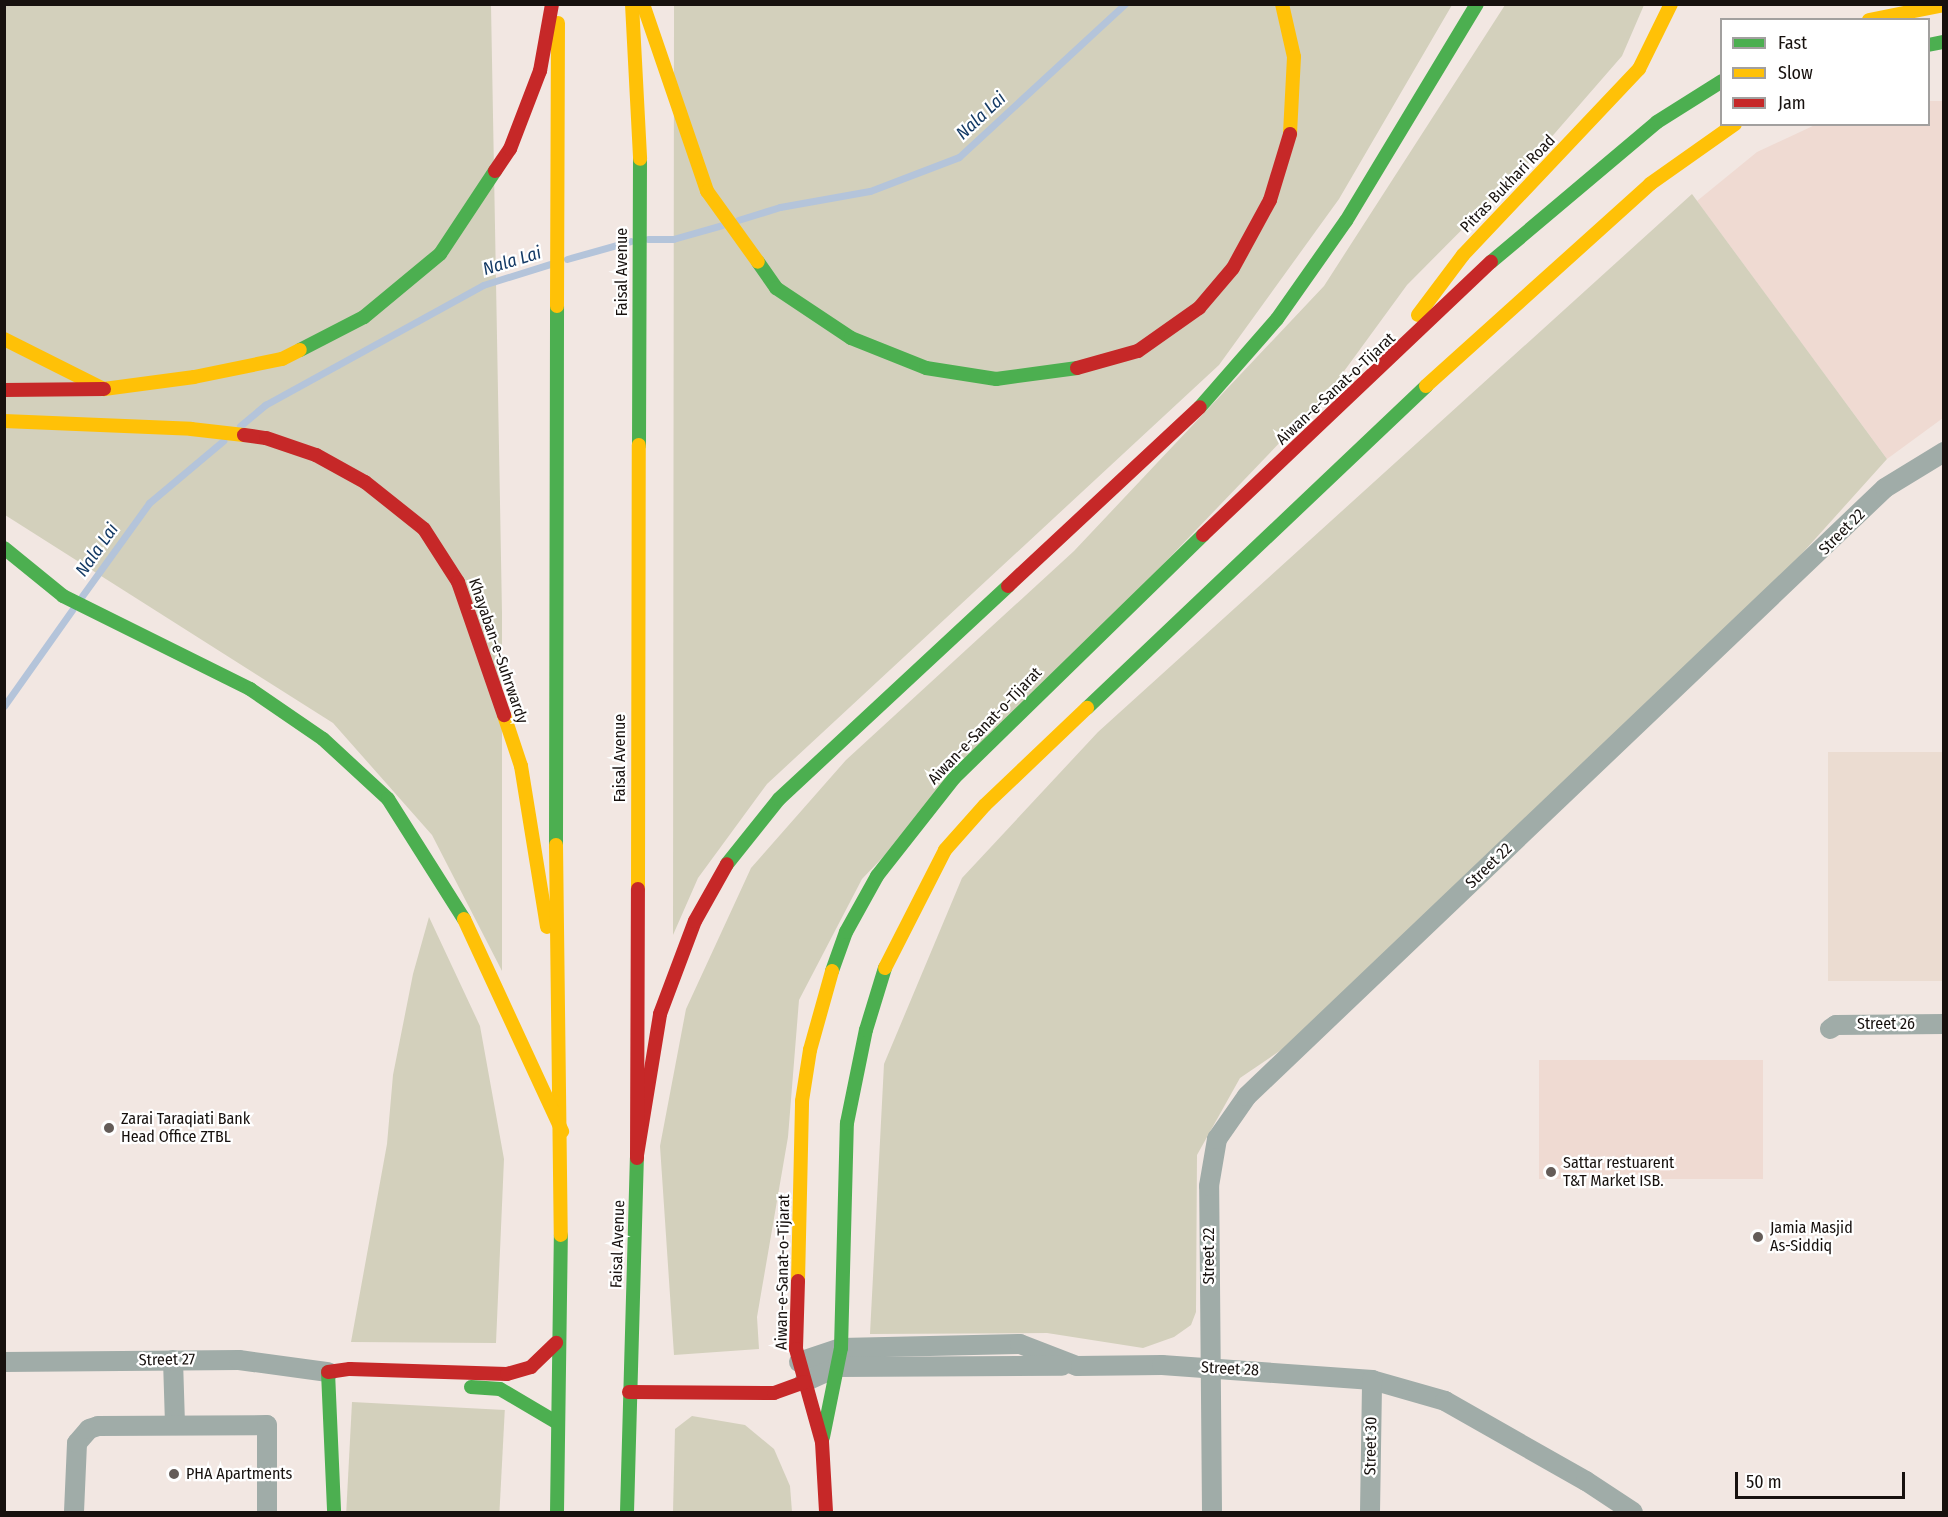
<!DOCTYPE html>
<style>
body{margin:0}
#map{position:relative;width:1948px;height:1517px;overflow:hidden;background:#f2e7e2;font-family:"Fira Sans Condensed",sans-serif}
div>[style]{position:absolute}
.built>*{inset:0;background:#efdad2;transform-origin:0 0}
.education>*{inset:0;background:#ebdcd1;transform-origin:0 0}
.green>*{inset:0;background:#d3d0bc;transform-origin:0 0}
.stream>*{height:7px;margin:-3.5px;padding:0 3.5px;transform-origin:3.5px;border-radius:3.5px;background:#b4c4da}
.street>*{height:20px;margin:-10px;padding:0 10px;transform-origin:10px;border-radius:10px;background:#a0aca8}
.fast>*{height:14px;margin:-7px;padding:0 7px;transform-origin:7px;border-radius:7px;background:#4caf50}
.slow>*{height:14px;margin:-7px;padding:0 7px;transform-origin:7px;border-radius:7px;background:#ffc107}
.jam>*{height:14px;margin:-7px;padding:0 7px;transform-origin:7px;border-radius:7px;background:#c62828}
.dots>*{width:16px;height:16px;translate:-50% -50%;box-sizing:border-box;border:3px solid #fff;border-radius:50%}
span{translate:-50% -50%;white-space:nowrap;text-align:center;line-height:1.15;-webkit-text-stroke:4.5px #fff;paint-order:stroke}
.street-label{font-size:16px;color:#17110e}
.poi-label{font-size:16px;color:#17110e}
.left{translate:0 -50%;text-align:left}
.water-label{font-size:18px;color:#143a65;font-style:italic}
.frame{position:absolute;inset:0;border:6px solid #17110e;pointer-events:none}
.legend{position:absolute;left:1720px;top:18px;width:210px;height:108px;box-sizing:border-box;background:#fff;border:2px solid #a2a09f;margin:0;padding:8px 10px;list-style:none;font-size:18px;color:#17110e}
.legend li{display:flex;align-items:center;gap:12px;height:30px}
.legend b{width:30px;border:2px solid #a2a09f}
.scale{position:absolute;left:1735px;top:1472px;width:170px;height:27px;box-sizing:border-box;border:3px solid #17110e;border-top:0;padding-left:8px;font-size:18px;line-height:21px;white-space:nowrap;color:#17110e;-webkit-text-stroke:4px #fff;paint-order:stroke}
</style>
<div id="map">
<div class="built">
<div style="clip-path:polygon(1929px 101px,1943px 101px,1943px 418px,1887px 459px,1697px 201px,1757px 152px,1815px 125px,1928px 124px)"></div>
<div style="left:1763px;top:1060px;width:119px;height:224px;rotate:90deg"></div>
</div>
<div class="education">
<div style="left:1828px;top:752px;width:115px;height:229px"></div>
</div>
<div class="green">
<div style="clip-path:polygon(4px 5px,491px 5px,502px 613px,502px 971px,432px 835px,333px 723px,5px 515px)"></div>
<div style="clip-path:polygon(674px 5px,1452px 5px,1339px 199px,1219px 365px,767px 784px,698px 878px,673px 935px)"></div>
<div style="clip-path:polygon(1505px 5px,1644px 5px,1622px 56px,1535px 156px,1407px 285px,1331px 389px,862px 879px,799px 1000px,788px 1137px,757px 1317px,759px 1349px,674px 1355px,660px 1146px,686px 1009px,751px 868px,846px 760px,1074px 551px,1324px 286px)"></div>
<div style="clip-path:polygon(1692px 194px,1887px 459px,1798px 558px,1331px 1016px,1240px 1078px,1197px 1155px,1196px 1312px,1191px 1325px,1174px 1337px,1143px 1348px,1047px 1333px,870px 1334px,884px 1064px,962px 878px,1098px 732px)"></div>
<div style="clip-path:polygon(429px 917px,480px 1026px,504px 1159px,496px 1343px,351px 1342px,387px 1144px,393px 1075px,413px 974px)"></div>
<div style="left:352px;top:1402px;width:153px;height:110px;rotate:3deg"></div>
<div style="clip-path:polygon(692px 1416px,745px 1425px,774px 1449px,790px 1486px,792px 1512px,673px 1512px,675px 1429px)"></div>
</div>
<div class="stream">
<div style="left:738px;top:220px;width:44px;rotate:-17.2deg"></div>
<div style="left:780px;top:207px;width:91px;rotate:-10.1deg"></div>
<div style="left:870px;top:191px;width:95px;rotate:-20.9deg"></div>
<div style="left:959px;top:157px;width:226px;rotate:-42.7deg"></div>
<div style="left:648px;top:239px;width:25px"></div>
<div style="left:673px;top:239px;width:51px;rotate:-15.9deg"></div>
<div style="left:567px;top:259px;width:66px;rotate:-15.7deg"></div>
<div style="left:240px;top:426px;width:33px;rotate:-40deg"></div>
<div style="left:265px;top:405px;width:249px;rotate:-28.8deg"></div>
<div style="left:483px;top:285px;width:70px;rotate:-17.4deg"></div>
<div style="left:82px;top:596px;width:115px;rotate:-54.2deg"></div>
<div style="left:149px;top:503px;width:97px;rotate:-40deg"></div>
<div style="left:4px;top:706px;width:118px;rotate:-54.7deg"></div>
</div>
<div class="street">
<div style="left:1830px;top:1029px;width:7px;rotate:-34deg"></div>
<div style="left:1836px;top:1025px;width:108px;rotate:-0.5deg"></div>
<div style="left:173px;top:1360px;width:65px;rotate:88.2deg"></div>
<div style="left:4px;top:1362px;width:235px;rotate:-0.5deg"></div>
<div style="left:239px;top:1360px;width:90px;rotate:7.7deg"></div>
<div style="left:799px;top:1362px;width:44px;rotate:-18.4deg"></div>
<div style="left:841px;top:1348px;width:179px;rotate:-1.3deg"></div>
<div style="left:1020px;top:1344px;width:61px;rotate:21.1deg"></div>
<div style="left:1077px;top:1366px;width:85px;rotate:-0.7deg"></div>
<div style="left:1162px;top:1365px;width:211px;rotate:4.1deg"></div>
<div style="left:1372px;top:1380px;width:76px;rotate:16deg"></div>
<div style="left:1445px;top:1401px;width:162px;rotate:29.6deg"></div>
<div style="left:1586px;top:1481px;width:56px;rotate:33.4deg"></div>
<div style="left:804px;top:1382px;width:37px;rotate:-24deg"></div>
<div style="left:838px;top:1367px;width:224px;rotate:-0.3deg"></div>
<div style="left:74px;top:1512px;width:69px;rotate:-87.5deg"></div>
<div style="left:77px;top:1443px;width:18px;rotate:-49deg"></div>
<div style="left:89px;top:1429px;width:9px;rotate:-18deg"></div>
<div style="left:98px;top:1426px;width:169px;rotate:-0.3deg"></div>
<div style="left:267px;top:1425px;width:87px;rotate:90deg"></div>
<div style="left:1212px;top:1512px;width:326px;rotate:-90.5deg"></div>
<div style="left:1209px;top:1186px;width:48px;rotate:-80.3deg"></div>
<div style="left:1217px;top:1139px;width:52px;rotate:-55.1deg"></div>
<div style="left:1247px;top:1096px;width:881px;rotate:-43.62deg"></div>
<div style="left:1885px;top:488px;width:69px;rotate:-31.4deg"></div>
<div style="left:1370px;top:1512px;width:132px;rotate:-89.1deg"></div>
</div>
<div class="fast">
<div style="left:1928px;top:45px;width:16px;rotate:-11deg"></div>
<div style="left:758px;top:262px;width:32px;rotate:55deg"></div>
<div style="left:776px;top:288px;width:90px;rotate:33.7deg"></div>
<div style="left:851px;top:338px;width:81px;rotate:21.8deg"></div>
<div style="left:926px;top:368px;width:71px;rotate:8.9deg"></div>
<div style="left:996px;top:379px;width:82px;rotate:-7.7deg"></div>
<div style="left:1491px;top:262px;width:217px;rotate:-40.1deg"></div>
<div style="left:1657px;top:122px;width:77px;rotate:-32.2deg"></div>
<div style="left:300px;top:350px;width:72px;rotate:-27.3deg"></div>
<div style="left:364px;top:317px;width:99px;rotate:-39.7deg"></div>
<div style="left:440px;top:254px;width:100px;rotate:-56.5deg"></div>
<div style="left:1200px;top:407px;width:117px;rotate:-48.8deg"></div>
<div style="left:1277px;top:319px;width:120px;rotate:-54.9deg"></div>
<div style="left:1346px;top:221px;width:253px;rotate:-58.9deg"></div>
<div style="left:639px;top:445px;width:286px;rotate:-89.8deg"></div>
<div style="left:4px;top:548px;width:76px;rotate:39.1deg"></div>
<div style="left:63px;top:596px;width:209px;rotate:26.4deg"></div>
<div style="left:250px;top:689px;width:88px;rotate:34.4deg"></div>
<div style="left:323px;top:739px;width:88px;rotate:42.7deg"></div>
<div style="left:388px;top:799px;width:142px;rotate:57.7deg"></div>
<div style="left:1087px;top:708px;width:468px;rotate:-43.5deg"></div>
<div style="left:556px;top:845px;width:539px;rotate:-89.89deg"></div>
<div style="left:727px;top:864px;width:83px;rotate:-51.3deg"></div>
<div style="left:779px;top:799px;width:313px;rotate:-42.9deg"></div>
<div style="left:832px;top:971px;width:41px;rotate:-70.3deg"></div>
<div style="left:846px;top:932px;width:64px;rotate:-61deg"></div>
<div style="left:877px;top:876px;width:125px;rotate:-51.8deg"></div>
<div style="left:954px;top:778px;width:348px;rotate:-44.3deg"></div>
<div style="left:328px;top:1372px;width:140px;rotate:87.5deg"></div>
<div style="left:471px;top:1387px;width:29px;rotate:4deg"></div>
<div style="left:500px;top:1389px;width:65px;rotate:30.5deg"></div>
<div style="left:823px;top:1437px;width:91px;rotate:-78.6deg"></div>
<div style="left:841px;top:1348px;width:225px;rotate:-88.5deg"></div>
<div style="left:847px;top:1123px;width:95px;rotate:-78.5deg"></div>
<div style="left:866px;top:1030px;width:65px;rotate:-73deg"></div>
<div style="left:557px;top:1512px;width:277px;rotate:-89.2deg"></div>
<div style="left:627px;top:1512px;width:354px;rotate:-88.4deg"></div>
</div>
<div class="slow">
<div style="left:632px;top:4px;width:155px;rotate:87deg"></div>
<div style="left:643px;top:4px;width:198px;rotate:71.1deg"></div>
<div style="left:707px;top:191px;width:87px;rotate:54.3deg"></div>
<div style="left:1282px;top:4px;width:54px;rotate:77.2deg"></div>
<div style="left:1294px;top:57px;width:77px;rotate:93deg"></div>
<div style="left:1869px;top:20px;width:76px;rotate:-11.3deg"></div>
<div style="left:557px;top:306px;width:283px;rotate:-89.8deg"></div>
<div style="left:1418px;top:315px;width:75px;rotate:-53.1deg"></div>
<div style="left:1463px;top:255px;width:256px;rotate:-46.6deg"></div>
<div style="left:1639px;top:69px;width:72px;rotate:-63.8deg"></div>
<div style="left:4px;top:339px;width:112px;rotate:26.6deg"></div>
<div style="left:104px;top:389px;width:91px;rotate:-7.6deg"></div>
<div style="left:194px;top:377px;width:90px;rotate:-11.6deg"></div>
<div style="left:282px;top:359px;width:20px;rotate:-27deg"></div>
<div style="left:1426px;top:386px;width:302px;rotate:-42deg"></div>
<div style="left:1650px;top:184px;width:104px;rotate:-35.2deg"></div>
<div style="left:4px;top:421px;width:187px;rotate:2.4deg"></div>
<div style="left:191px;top:429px;width:53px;rotate:6.5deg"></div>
<div style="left:504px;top:715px;width:54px;rotate:71.6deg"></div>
<div style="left:521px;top:766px;width:163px;rotate:80.8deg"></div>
<div style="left:556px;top:845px;width:390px;rotate:89.3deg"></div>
<div style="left:638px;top:889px;width:444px;rotate:-89.9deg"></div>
<div style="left:464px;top:919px;width:234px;rotate:65.2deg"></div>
<div style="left:885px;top:968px;width:132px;rotate:-63deg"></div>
<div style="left:945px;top:850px;width:60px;rotate:-48.4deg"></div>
<div style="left:985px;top:805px;width:141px;rotate:-43.6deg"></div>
<div style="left:798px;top:1281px;width:180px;rotate:-88.7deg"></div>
<div style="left:802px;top:1101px;width:52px;rotate:-81.1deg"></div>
<div style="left:810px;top:1050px;width:82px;rotate:-74.4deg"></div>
</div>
<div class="jam">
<div style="left:495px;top:171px;width:27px;rotate:-56deg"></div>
<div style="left:510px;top:149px;width:84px;rotate:-69deg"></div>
<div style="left:540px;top:71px;width:68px;rotate:-79.8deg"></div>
<div style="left:1077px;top:368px;width:63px;rotate:-15.6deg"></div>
<div style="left:1138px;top:351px;width:75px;rotate:-35.2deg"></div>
<div style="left:1199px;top:308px;width:52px;rotate:-49.6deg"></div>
<div style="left:1233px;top:268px;width:77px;rotate:-61.4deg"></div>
<div style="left:1270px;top:200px;width:69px;rotate:-73.1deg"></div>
<div style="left:4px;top:390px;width:100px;rotate:-0.6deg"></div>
<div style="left:244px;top:435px;width:22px;rotate:8deg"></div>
<div style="left:266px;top:438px;width:53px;rotate:18.8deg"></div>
<div style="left:316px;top:455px;width:56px;rotate:28.9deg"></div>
<div style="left:365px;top:482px;width:75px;rotate:38.5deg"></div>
<div style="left:424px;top:529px;width:63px;rotate:57.3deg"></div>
<div style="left:458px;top:582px;width:141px;rotate:70.9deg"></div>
<div style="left:1203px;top:535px;width:397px;rotate:-43.5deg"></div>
<div style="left:1008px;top:586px;width:262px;rotate:-43deg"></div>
<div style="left:637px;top:1155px;width:143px;rotate:-80.7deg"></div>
<div style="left:660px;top:1014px;width:99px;rotate:-69.4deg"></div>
<div style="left:695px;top:921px;width:65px;rotate:-60.7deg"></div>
<div style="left:637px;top:1158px;width:269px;rotate:-89.8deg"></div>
<div style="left:798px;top:1281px;width:68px;rotate:91.7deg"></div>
<div style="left:796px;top:1349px;width:97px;rotate:74.4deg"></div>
<div style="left:822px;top:1442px;width:70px;rotate:86.7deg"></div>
<div style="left:328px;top:1372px;width:22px;rotate:-8deg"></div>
<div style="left:350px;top:1369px;width:157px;rotate:1.8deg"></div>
<div style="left:507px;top:1374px;width:25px;rotate:-16deg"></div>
<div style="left:531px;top:1367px;width:35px;rotate:-44deg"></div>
<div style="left:629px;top:1392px;width:145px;rotate:0.4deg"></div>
<div style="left:774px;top:1393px;width:32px;rotate:-20deg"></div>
</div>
<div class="dots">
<div style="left:109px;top:1128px;background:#645c58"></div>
<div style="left:1551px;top:1172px;background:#645c58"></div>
<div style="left:1758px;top:1237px;background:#645c58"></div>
<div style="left:174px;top:1474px;background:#645c58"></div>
</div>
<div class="street-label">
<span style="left:1508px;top:184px;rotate:-46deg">Pitras Bukhari Road</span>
<span style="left:622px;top:272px;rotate:-90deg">Faisal Avenue</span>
<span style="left:1336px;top:389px;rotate:-43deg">Aiwan-e-Sanat-o-Tijarat</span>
<span style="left:1842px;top:532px;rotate:-45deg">Street 22</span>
<span style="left:498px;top:651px;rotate:71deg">Khayaban-e-Suhrwardy</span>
<span style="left:985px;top:726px;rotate:-46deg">Aiwan-e-Sanat-o-Tijarat</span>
<span style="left:620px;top:758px;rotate:-90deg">Faisal Avenue</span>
<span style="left:1489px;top:866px;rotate:-44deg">Street 22</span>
<span style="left:1886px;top:1024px">Street 26</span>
<span style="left:618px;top:1244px;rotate:-88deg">Faisal Avenue</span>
<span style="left:1209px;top:1256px;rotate:-90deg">Street 22</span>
<span style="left:783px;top:1272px;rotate:-89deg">Aiwan-e-Sanat-o-Tijarat</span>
<span style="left:167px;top:1360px;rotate:-1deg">Street 27</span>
<span style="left:1230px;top:1369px;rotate:3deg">Street 28</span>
<span style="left:1371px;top:1446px;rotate:-89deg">Street 30</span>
</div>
<div class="poi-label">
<span class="left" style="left:121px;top:1128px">Zarai Taraqiati Bank<br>Head Office ZTBL</span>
<span class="left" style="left:1563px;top:1172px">Sattar restuarent<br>T&amp;T Market ISB.</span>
<span class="left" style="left:1770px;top:1237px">Jamia Masjid<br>As-Siddiq</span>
<span class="left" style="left:186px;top:1474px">PHA Apartments</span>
</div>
<div class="water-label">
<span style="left:981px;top:116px;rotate:-43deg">Nala Lai</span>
<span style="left:512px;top:261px;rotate:-17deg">Nala Lai</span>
<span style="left:97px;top:550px;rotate:-55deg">Nala Lai</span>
</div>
<div class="frame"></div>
<ul class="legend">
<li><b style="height:8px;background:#4caf50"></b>Fast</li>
<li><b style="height:8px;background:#ffc107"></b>Slow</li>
<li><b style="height:8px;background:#c62828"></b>Jam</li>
</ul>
<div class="scale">50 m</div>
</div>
